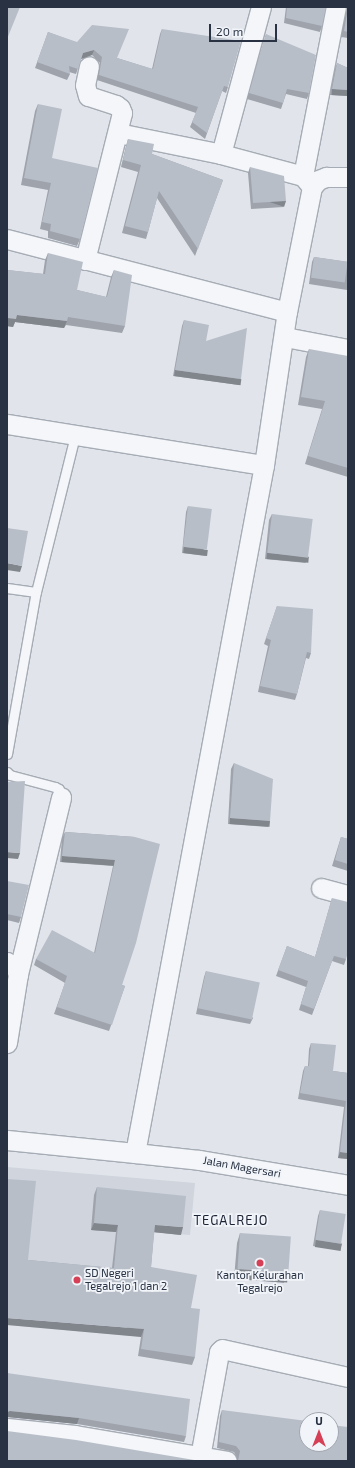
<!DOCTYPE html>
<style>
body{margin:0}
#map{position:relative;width:355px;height:1468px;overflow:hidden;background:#e1e5eb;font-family:"Exo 2",sans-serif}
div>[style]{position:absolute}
.built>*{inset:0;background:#cfd4dd}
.roads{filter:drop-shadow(1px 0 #a6acb5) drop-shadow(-1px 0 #a6acb5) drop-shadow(0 1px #a6acb5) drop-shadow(0 -1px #a6acb5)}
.lane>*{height:9px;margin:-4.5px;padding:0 4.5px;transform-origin:4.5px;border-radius:4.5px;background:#f4f6f9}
.street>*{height:19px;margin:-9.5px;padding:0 9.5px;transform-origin:9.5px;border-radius:9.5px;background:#f4f6f9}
.wall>*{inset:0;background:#9ea3ac}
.shaded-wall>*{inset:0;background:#81858c;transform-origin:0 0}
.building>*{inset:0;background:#b8bec8;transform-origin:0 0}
.dots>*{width:11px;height:11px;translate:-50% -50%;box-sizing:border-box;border:2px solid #f1f4f8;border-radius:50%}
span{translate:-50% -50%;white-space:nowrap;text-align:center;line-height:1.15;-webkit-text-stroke:3.5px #f1f4f8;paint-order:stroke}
.street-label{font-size:11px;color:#283243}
.poi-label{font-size:11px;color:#283243}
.left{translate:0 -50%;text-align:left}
.quarter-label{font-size:13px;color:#1b2334;letter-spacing:1px}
.frame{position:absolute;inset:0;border:8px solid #283243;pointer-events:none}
.north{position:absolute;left:299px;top:1412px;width:40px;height:40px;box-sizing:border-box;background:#f1f4f8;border:1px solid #a1a6b0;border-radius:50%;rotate:0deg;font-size:11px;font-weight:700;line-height:16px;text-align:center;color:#283243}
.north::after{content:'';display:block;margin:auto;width:14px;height:18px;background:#d54056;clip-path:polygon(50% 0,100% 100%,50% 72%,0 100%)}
.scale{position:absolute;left:209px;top:24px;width:68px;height:18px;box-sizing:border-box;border:2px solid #283243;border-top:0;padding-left:5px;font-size:12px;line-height:14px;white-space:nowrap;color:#283243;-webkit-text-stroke:3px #f1f4f8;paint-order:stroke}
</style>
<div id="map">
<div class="built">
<div style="clip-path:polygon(7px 1167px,195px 1183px,190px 1235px,152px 1232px,143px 1337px,7px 1325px)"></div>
</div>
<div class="roads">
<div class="lane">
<div style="left:7px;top:588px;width:29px;rotate:8deg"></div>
<div style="left:36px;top:592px;width:162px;rotate:-76deg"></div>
<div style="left:7px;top:754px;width:165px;rotate:-79.9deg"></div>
<div style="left:7px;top:772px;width:4px;rotate:45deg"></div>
<div style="left:10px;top:775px;width:47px;rotate:14.9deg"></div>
<div style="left:55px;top:787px;width:4px;rotate:27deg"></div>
<div style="left:59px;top:789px;width:8px;rotate:76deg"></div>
</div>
<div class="street">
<div style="left:118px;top:133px;width:105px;rotate:11.5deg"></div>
<div style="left:221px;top:154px;width:85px;rotate:15deg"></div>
<div style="left:303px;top:176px;width:14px;rotate:51deg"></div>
<div style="left:221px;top:154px;width:152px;rotate:-74.8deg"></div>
<div style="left:303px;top:176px;width:172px;rotate:-79deg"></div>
<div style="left:7px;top:239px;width:289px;rotate:14.6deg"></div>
<div style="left:287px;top:312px;width:127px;rotate:-78.7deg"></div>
<div style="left:312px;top:187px;width:9px;rotate:-49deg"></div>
<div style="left:318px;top:180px;width:9px;rotate:-21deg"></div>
<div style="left:326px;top:177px;width:22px"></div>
<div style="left:85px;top:260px;width:152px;rotate:-75.9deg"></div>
<div style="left:122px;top:113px;width:5px;rotate:-112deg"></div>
<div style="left:120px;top:108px;width:5px;rotate:-143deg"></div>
<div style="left:116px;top:105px;width:29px;rotate:-162deg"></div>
<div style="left:88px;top:96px;width:11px;rotate:-105deg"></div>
<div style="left:85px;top:85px;width:19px;rotate:-78deg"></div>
<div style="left:285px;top:337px;width:64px;rotate:10.8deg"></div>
<div style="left:7px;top:424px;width:260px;rotate:9.1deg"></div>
<div style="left:321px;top:888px;width:28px;rotate:15deg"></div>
<div style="left:7px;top:962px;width:9px;rotate:32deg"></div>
<div style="left:15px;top:967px;width:8px;rotate:67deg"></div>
<div style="left:18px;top:974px;width:70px;rotate:99.1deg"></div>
<div style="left:18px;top:974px;width:182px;rotate:-76.3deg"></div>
<div style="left:7px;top:1140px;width:129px;rotate:5.8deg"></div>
<div style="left:135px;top:1153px;width:700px;rotate:-79.38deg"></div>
<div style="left:264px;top:465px;width:155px;rotate:-81.5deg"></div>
<div style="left:135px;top:1153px;width:64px;rotate:6.2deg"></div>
<div style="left:199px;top:1160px;width:151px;rotate:9.5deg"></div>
<div style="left:7px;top:1428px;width:68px;rotate:5.9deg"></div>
<div style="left:75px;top:1435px;width:154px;rotate:9.7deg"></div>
<div style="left:200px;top:1457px;width:107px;rotate:-79.7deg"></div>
<div style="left:219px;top:1352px;width:4px;rotate:-45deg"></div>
<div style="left:222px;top:1349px;width:129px;rotate:12.5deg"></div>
</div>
</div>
<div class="wall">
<div style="clip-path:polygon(286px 7px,326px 7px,322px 26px,320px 32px,284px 23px)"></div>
<div style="clip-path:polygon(348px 7px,348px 38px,341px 37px,346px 12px)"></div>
<div style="clip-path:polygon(162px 29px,228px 87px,226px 93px,222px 91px,205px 139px,190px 127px,196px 113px,97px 80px,100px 63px,92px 55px,81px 59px,76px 74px,69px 72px,70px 74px,67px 80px,35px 68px,48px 32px,117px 58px,152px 69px,160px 34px)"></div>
<div style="clip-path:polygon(266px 34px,309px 93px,307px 99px,286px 94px,281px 109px,247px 99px)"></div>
<div style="clip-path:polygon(337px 63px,348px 68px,348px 96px,330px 95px,335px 69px)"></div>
<div style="clip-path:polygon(38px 104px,52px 158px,80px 239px,77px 246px,48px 238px,48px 231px,40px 229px,48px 190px,21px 185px,35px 111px)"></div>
<div style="clip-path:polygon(128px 139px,152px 154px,223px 180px,195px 256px,157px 198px,148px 232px,146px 239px,122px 233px,138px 172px,121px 167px,126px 146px)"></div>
<div style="clip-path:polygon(250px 167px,284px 207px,251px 209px,248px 173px)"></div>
<div style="clip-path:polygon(48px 253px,77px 290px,106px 297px,111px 277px,114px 270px,125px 326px,122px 333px,66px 325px,64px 328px,15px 322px,13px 327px,7px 326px,7px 270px,43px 274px,45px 260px)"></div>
<div style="clip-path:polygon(314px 257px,348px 262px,348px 288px,347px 290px,309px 284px,312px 262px)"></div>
<div style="clip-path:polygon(184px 320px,206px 341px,241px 379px,239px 385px,173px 376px,182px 326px)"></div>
<div style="clip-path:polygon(309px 349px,347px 424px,348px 425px,348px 477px,305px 464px,322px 409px,298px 405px,306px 357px)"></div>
<div style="clip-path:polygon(188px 506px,206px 556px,182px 553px,186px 512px)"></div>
<div style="clip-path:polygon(272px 514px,306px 563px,265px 559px,269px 520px)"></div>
<div style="clip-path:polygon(277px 606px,311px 653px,309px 659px,306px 658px,297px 694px,295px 700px,258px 692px,268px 646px,264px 644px)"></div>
<div style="clip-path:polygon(234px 763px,270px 821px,268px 827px,228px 824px,231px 769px)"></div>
<div style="clip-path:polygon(65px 832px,135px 837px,122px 985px,125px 986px,109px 1031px,54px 1014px,65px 983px,34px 965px,36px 959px,94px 953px,113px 866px,60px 862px,62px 838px)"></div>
<div style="clip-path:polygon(341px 837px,348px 839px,348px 871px,332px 866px)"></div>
<div style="clip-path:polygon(7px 881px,21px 917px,19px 923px,7px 920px)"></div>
<div style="clip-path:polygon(332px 898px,346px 959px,344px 965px,332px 961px,312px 1015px,299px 1010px,306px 987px,276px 976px,287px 946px,315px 957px)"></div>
<div style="clip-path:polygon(206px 971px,253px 1018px,250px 1024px,196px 1014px,204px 977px)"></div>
<div style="clip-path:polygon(311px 1043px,333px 1071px,348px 1073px,348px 1159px,338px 1158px,344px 1107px,298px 1099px,303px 1071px,305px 1066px,308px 1066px,309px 1049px)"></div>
<div style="clip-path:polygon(97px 1187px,181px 1235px,154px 1232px,151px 1267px,191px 1308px,195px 1357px,192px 1365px,138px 1356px,141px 1337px,28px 1260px,112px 1268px,116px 1232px,91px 1230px,94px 1195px)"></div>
<div style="clip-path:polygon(320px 1210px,342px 1244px,340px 1250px,313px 1246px,318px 1216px)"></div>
<div style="clip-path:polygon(240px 1233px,288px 1273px,284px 1283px,234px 1279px,237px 1243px)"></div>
<div style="clip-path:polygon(7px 1373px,186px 1436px,184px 1442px,77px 1424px,8px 1417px)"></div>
<div style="clip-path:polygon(222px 1410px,348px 1461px,237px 1461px,237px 1458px,234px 1452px,217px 1448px,220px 1416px)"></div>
</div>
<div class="shaded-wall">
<div style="clip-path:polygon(94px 50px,92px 55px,81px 59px,83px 53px)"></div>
<div style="left:332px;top:89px;width:16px;height:6px;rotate:4deg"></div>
<div style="left:286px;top:201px;width:6px;height:33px;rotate:108deg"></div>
<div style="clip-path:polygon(17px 315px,67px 321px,64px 328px,15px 322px,13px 327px,7px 326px,7px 318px)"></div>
<div style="left:175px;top:370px;width:67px;height:6px;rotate:8deg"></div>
<div style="left:184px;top:547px;width:24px;height:6px;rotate:7deg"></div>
<div style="left:267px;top:553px;width:42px;height:6px;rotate:5deg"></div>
<div style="clip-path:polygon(7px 563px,22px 566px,20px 572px,7px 570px)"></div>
<div style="left:230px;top:818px;width:40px;height:6px;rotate:4deg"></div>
<div style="clip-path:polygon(7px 852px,20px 853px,18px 859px,7px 858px)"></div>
<div style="left:62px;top:856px;width:53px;height:6px;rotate:4deg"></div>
<div style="clip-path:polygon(340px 1152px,348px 1153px,348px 1159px,338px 1158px)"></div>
<div style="clip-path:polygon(94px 1223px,118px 1225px,116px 1232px,91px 1230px)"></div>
<div style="clip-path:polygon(155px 1225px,183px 1227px,181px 1235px,152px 1232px)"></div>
<div style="left:316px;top:1240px;width:26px;height:7px;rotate:9deg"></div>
<div style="left:237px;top:1269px;width:51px;height:10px;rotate:4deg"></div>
<div style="clip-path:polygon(7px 1318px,144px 1329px,141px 1337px,7px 1325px)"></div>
<div style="clip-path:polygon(10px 1411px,79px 1418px,77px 1424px,7px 1417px,7px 1412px)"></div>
</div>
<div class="building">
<div style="clip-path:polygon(7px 7px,20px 7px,7px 39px)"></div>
<div style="clip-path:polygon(287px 7px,326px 7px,322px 26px,286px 18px)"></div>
<div style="clip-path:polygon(348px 8px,348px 32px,344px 31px)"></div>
<div style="clip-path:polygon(92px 25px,129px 29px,117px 58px,153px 69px,162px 29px,241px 41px,228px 87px,224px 86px,207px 133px,192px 122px,198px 107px,99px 75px,102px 57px,94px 50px,83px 53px,78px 69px,69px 66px,70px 74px,37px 62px,48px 32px,77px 42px)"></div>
<div style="clip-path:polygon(266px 34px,316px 55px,309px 93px,287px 89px,283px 103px,249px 93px)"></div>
<div style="clip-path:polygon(337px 63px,348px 68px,348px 90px,332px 89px)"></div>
<div style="clip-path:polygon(38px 104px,62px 109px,52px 158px,98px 168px,80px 239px,50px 231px,51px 224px,42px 222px,51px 183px,24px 178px)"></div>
<div style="clip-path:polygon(128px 139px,154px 144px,152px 154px,223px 180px,198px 249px,159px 191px,148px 232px,125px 226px,141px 165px,123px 160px)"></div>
<div style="clip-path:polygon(250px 167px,284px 176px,286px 201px,253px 203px)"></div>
<div style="clip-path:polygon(48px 253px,83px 262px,77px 290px,107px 297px,114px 270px,132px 275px,125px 326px,68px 317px,67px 321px,17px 315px,16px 319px,7px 318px,7px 270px,45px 274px)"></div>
<div style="left:314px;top:257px;width:34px;height:21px;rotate:8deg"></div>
<div style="clip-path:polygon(184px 320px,209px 325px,206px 341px,247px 328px,241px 379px,175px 370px)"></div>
<div style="clip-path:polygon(309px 349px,348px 356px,348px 419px,347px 424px,348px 425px,348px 468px,308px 456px,325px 401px,301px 397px)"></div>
<div style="left:188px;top:506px;width:24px;height:41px;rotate:7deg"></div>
<div style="left:272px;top:514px;width:41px;height:39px;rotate:7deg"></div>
<div style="clip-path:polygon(7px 528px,28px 531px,22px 566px,7px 563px)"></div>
<div style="clip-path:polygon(277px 606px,313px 609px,311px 653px,307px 652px,297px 694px,260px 686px,271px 640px,266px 638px)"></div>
<div style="clip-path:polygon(234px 763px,273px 779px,270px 821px,230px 818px)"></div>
<div style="clip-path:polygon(25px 781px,20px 853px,7px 852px,7px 782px)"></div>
<div style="clip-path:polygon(65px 832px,135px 837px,160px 844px,136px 943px,122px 985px,125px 986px,112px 1025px,57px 1007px,67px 976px,36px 959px,52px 930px,95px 953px,115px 860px,62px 856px)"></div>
<div style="clip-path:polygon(341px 837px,348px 839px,348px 864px,335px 860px)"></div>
<div style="clip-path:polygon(7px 881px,29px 885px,21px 917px,7px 914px)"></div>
<div style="clip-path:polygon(332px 898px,348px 902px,348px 952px,346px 959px,334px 956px,314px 1009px,301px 1004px,308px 981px,278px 970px,287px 946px,315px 957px)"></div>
<div style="left:206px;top:971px;width:55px;height:38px;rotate:12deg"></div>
<div style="clip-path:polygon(311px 1043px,336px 1045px,333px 1071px,348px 1073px,348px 1153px,340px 1152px,346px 1101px,300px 1093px,305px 1066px,309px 1066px)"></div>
<div style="clip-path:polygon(7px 1179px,36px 1181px,28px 1260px,114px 1268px,118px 1225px,94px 1223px,97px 1187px,186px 1196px,183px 1227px,155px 1225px,151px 1267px,197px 1275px,191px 1308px,200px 1309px,195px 1357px,141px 1349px,144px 1329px,7px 1318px)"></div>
<div style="left:320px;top:1210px;width:26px;height:30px;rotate:9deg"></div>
<div style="left:240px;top:1233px;width:51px;height:36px;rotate:4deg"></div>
<div style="clip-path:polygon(7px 1373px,190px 1399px,186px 1436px,79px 1418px,10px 1411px,7px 1412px)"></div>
<div style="clip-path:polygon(222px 1410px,307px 1421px,307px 1444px,331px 1444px,331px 1425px,348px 1427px,348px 1461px,238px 1461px,240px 1451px,236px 1446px,219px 1442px)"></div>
<div style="clip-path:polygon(7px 1431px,76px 1440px,200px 1461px,7px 1461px)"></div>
</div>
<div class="dots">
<div style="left:260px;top:1263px;background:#d54056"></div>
<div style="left:77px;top:1280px;background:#d54056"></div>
</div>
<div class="street-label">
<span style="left:242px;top:1167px;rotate:10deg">Jalan Magersari</span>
</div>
<div class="poi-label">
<span class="left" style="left:85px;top:1280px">SD Negeri<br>Tegalrejo 1 dan 2</span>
<span style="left:260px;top:1282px">Kantor Kelurahan<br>Tegalrejo</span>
</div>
<div class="quarter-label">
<span style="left:231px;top:1220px">TEGALREJO</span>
</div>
<div class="frame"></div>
<div class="north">U</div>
<div class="scale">20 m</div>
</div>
